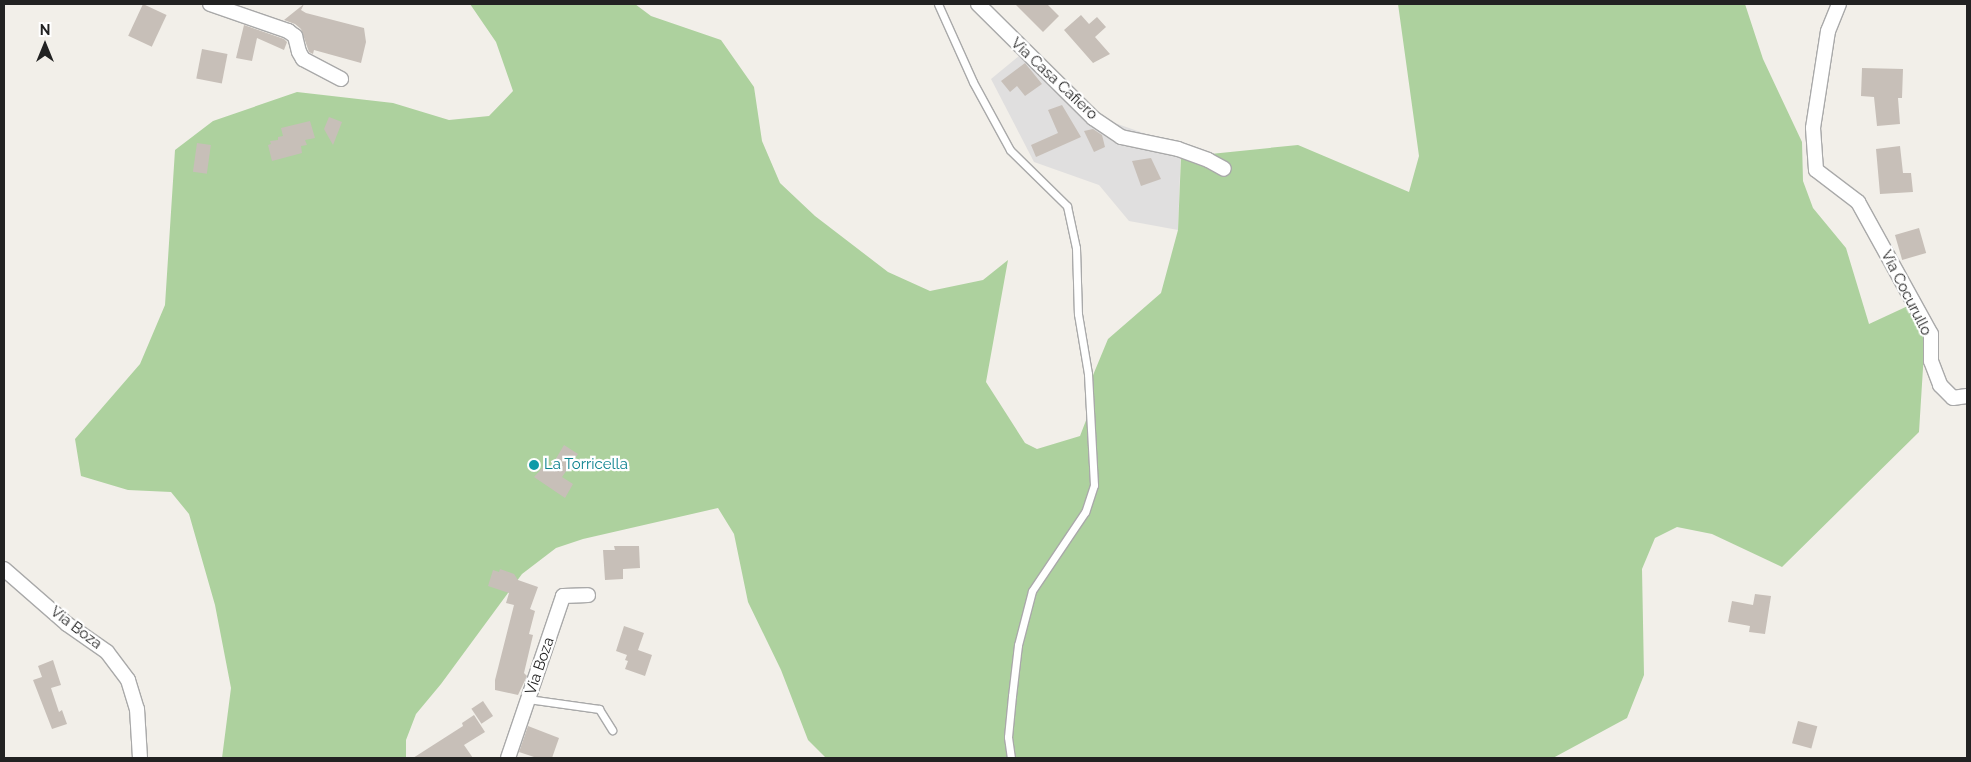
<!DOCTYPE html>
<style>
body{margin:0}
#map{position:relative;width:1971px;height:762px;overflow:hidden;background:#f2efe9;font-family:Raleway,sans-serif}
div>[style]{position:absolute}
.residential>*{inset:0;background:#e0dfdf}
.forest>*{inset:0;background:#add19e}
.building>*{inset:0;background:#c7bfb8;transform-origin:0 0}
.roads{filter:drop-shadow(1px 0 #a9a9a9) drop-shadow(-1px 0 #a9a9a9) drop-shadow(0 1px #a9a9a9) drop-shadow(0 -1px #a9a9a9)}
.lane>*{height:7px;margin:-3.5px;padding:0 3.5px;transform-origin:3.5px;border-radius:3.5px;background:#fff}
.street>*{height:14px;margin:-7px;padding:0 7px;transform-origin:7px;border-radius:7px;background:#fff}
.dots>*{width:14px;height:14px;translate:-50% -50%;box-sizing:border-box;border:2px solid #fff;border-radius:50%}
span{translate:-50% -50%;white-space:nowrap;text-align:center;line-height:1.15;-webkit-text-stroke:4.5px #fff;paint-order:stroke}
.street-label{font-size:15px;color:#222}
.culture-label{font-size:15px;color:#0d838f}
.left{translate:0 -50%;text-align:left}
.frame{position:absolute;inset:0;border:5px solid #222;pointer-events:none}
.north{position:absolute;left:20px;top:20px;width:50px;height:50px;-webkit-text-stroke:4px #fff;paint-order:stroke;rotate:0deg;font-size:14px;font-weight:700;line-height:20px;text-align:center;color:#222}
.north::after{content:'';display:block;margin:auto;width:18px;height:22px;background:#222;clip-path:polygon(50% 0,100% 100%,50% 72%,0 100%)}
</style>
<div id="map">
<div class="residential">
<div style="clip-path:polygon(1030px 47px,1103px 119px,1181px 146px,1178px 230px,1129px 221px,1099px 185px,1034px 162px,991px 79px)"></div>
</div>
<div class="forest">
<div style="clip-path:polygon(470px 4px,635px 4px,651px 16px,721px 40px,754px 87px,762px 141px,780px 183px,815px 216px,888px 272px,930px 291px,983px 280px,1008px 260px,986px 382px,1025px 443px,1037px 449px,1080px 436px,1090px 410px,1091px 380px,1108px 339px,1161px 293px,1178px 230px,1181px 157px,1298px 145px,1409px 192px,1419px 156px,1398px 4px,1745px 4px,1763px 59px,1802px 142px,1803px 181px,1813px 208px,1846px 248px,1869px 324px,1910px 305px,1925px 336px,1919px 432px,1782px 567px,1712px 534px,1677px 527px,1655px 538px,1642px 569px,1644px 675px,1627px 718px,1553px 758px,826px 758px,808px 740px,781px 670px,748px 602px,734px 534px,718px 508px,583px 539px,556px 548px,522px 574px,441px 684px,416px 714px,406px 740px,406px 758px,222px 758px,231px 688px,215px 605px,189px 514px,171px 492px,128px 490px,81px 476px,75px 439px,140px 364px,165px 305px,175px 150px,213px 121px,297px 92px,393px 103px,449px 120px,489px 116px,513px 91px,496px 42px)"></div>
</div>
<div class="building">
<div style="left:143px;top:4px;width:26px;height:35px;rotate:25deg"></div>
<div style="clip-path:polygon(304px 4px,301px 10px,306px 13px,364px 28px,366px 42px,361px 63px,314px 50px,313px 54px,309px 52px,301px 29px,295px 24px,284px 20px)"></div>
<div style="clip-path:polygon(1015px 4px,1047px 4px,1059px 16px,1043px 32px)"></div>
<div style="clip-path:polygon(1081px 15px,1089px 24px,1097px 17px,1106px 27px,1095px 37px,1110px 54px,1093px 63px,1064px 30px)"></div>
<div style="clip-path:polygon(244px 25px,284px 39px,287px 42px,284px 50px,257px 38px,252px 61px,236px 58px)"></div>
<div style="left:202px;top:49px;width:26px;height:30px;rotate:11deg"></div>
<div style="clip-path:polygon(1025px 63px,1042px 84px,1025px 96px,1017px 86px,1010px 92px,1001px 81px)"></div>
<div style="clip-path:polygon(1862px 68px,1903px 69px,1902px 98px,1898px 98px,1900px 124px,1877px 126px,1874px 97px,1861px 96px)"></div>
<div style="clip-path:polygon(1062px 105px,1081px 137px,1036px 157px,1031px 145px,1058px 133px,1048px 110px)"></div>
<div style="clip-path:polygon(329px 117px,342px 122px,333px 145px,324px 129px)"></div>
<div style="clip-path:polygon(310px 121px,315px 138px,305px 140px,307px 145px,301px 146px,302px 153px,272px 161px,268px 145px,271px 144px,270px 141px,278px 140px,278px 137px,283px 136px,281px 128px)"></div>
<div style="clip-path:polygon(1093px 129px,1102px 135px,1105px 147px,1094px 152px,1084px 131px)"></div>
<div style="left:197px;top:143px;width:14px;height:29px;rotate:8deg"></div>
<div style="clip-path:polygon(1900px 146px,1903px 173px,1911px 173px,1913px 192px,1880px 194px,1876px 149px)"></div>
<div style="clip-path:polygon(1151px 158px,1161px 179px,1141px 186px,1132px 161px)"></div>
<div style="left:1919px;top:228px;width:26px;height:25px;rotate:74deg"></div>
<div style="clip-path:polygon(564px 445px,578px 454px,562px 477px,573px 484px,565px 498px,534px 477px,546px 464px,551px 467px)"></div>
<div style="clip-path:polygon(614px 546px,639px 546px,640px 568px,623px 569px,623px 579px,605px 580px,603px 550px,615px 550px)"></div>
<div style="clip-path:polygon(500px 569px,514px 574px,518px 580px,538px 587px,530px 609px,535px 611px,529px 634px,533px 635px,524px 673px,527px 676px,518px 695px,495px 690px,495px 680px,514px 605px,506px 603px,509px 593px,488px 586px,493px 570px,499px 572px)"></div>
<div style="clip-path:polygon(1755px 594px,1771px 596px,1765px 634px,1749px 632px,1750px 626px,1728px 622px,1732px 601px,1753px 605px)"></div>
<div style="clip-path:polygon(624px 626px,644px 633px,638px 650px,652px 655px,645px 676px,625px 669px,628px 661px,625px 660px,627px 655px,616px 651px)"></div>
<div style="clip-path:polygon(53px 660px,61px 685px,51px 688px,59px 712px,62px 710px,67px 724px,52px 729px,33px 680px,42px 677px,38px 666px)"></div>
<div style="left:483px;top:701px;width:18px;height:14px;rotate:56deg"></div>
<div style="clip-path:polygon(474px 715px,485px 732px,464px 745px,473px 758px,413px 758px,463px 726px,462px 723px)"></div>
<div style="left:1798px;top:721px;width:20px;height:23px;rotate:15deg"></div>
<div style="clip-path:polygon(528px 726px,559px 738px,552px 758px,537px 758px,519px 752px)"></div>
</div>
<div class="roads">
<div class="lane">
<div style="left:938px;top:4px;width:85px;rotate:65.8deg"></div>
<div style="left:973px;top:82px;width:77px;rotate:61.4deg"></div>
<div style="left:1010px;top:150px;width:80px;rotate:44.5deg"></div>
<div style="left:1067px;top:206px;width:43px;rotate:77.9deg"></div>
<div style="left:1076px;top:248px;width:66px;rotate:88.3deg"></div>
<div style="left:1078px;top:314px;width:61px;rotate:80.5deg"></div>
<div style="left:1088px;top:374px;width:111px;rotate:86.9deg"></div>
<div style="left:1094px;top:485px;width:28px;rotate:108deg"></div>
<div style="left:1085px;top:512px;width:95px;rotate:123.9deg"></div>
<div style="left:1032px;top:591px;width:56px;rotate:104.5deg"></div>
<div style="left:1018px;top:645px;width:51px;rotate:96.7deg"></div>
<div style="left:1012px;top:696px;width:41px;rotate:95.6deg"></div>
<div style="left:1008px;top:737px;width:21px;rotate:82deg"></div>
<div style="left:528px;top:699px;width:72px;rotate:8deg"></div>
<div style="left:599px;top:709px;width:25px;rotate:58deg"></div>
</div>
<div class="street">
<div style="left:210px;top:4px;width:83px;rotate:19.1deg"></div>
<div style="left:288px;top:31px;width:9px;rotate:36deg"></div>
<div style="left:295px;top:36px;width:16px;rotate:76deg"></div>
<div style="left:299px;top:52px;width:8px;rotate:60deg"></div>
<div style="left:303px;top:59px;width:43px;rotate:27.8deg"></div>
<div style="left:978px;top:4px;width:162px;rotate:44.7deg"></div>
<div style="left:1093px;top:118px;width:34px;rotate:34deg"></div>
<div style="left:1121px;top:137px;width:58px;rotate:11.9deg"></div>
<div style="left:1178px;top:149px;width:32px;rotate:20deg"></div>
<div style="left:1208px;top:160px;width:18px;rotate:29deg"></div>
<div style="left:1839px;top:4px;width:29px;rotate:112deg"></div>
<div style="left:1828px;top:31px;width:98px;rotate:98.8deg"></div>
<div style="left:1813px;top:128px;width:42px;rotate:85.9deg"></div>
<div style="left:1816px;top:170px;width:53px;rotate:37.3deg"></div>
<div style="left:1858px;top:202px;width:151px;rotate:61.1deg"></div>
<div style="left:1931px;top:334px;width:27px;rotate:90deg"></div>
<div style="left:1931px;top:361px;width:26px;rotate:69deg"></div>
<div style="left:1940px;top:385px;width:18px;rotate:45deg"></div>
<div style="left:1953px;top:398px;width:14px;rotate:-8deg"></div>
<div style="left:4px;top:569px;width:84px;rotate:41.1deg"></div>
<div style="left:67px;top:624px;width:49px;rotate:35deg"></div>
<div style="left:107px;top:652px;width:35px;rotate:53deg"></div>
<div style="left:128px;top:680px;width:30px;rotate:73deg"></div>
<div style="left:137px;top:709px;width:49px;rotate:86.5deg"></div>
<div style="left:508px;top:758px;width:171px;rotate:-71.2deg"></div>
<div style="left:563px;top:596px;width:25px;rotate:-2deg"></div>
</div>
</div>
<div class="dots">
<div style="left:534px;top:465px;background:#0f9aa8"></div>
</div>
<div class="street-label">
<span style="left:1054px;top:79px;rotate:43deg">Via Casa Cafiero</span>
<span style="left:1906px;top:293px;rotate:63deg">Via Cocurullo</span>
<span style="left:76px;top:628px;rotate:37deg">Via Boza</span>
<span style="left:540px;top:666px;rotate:-71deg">Via Boza</span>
</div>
<div class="culture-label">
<span class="left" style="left:544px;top:465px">La Torricella</span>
</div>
<div class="frame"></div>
<div class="north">N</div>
</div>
